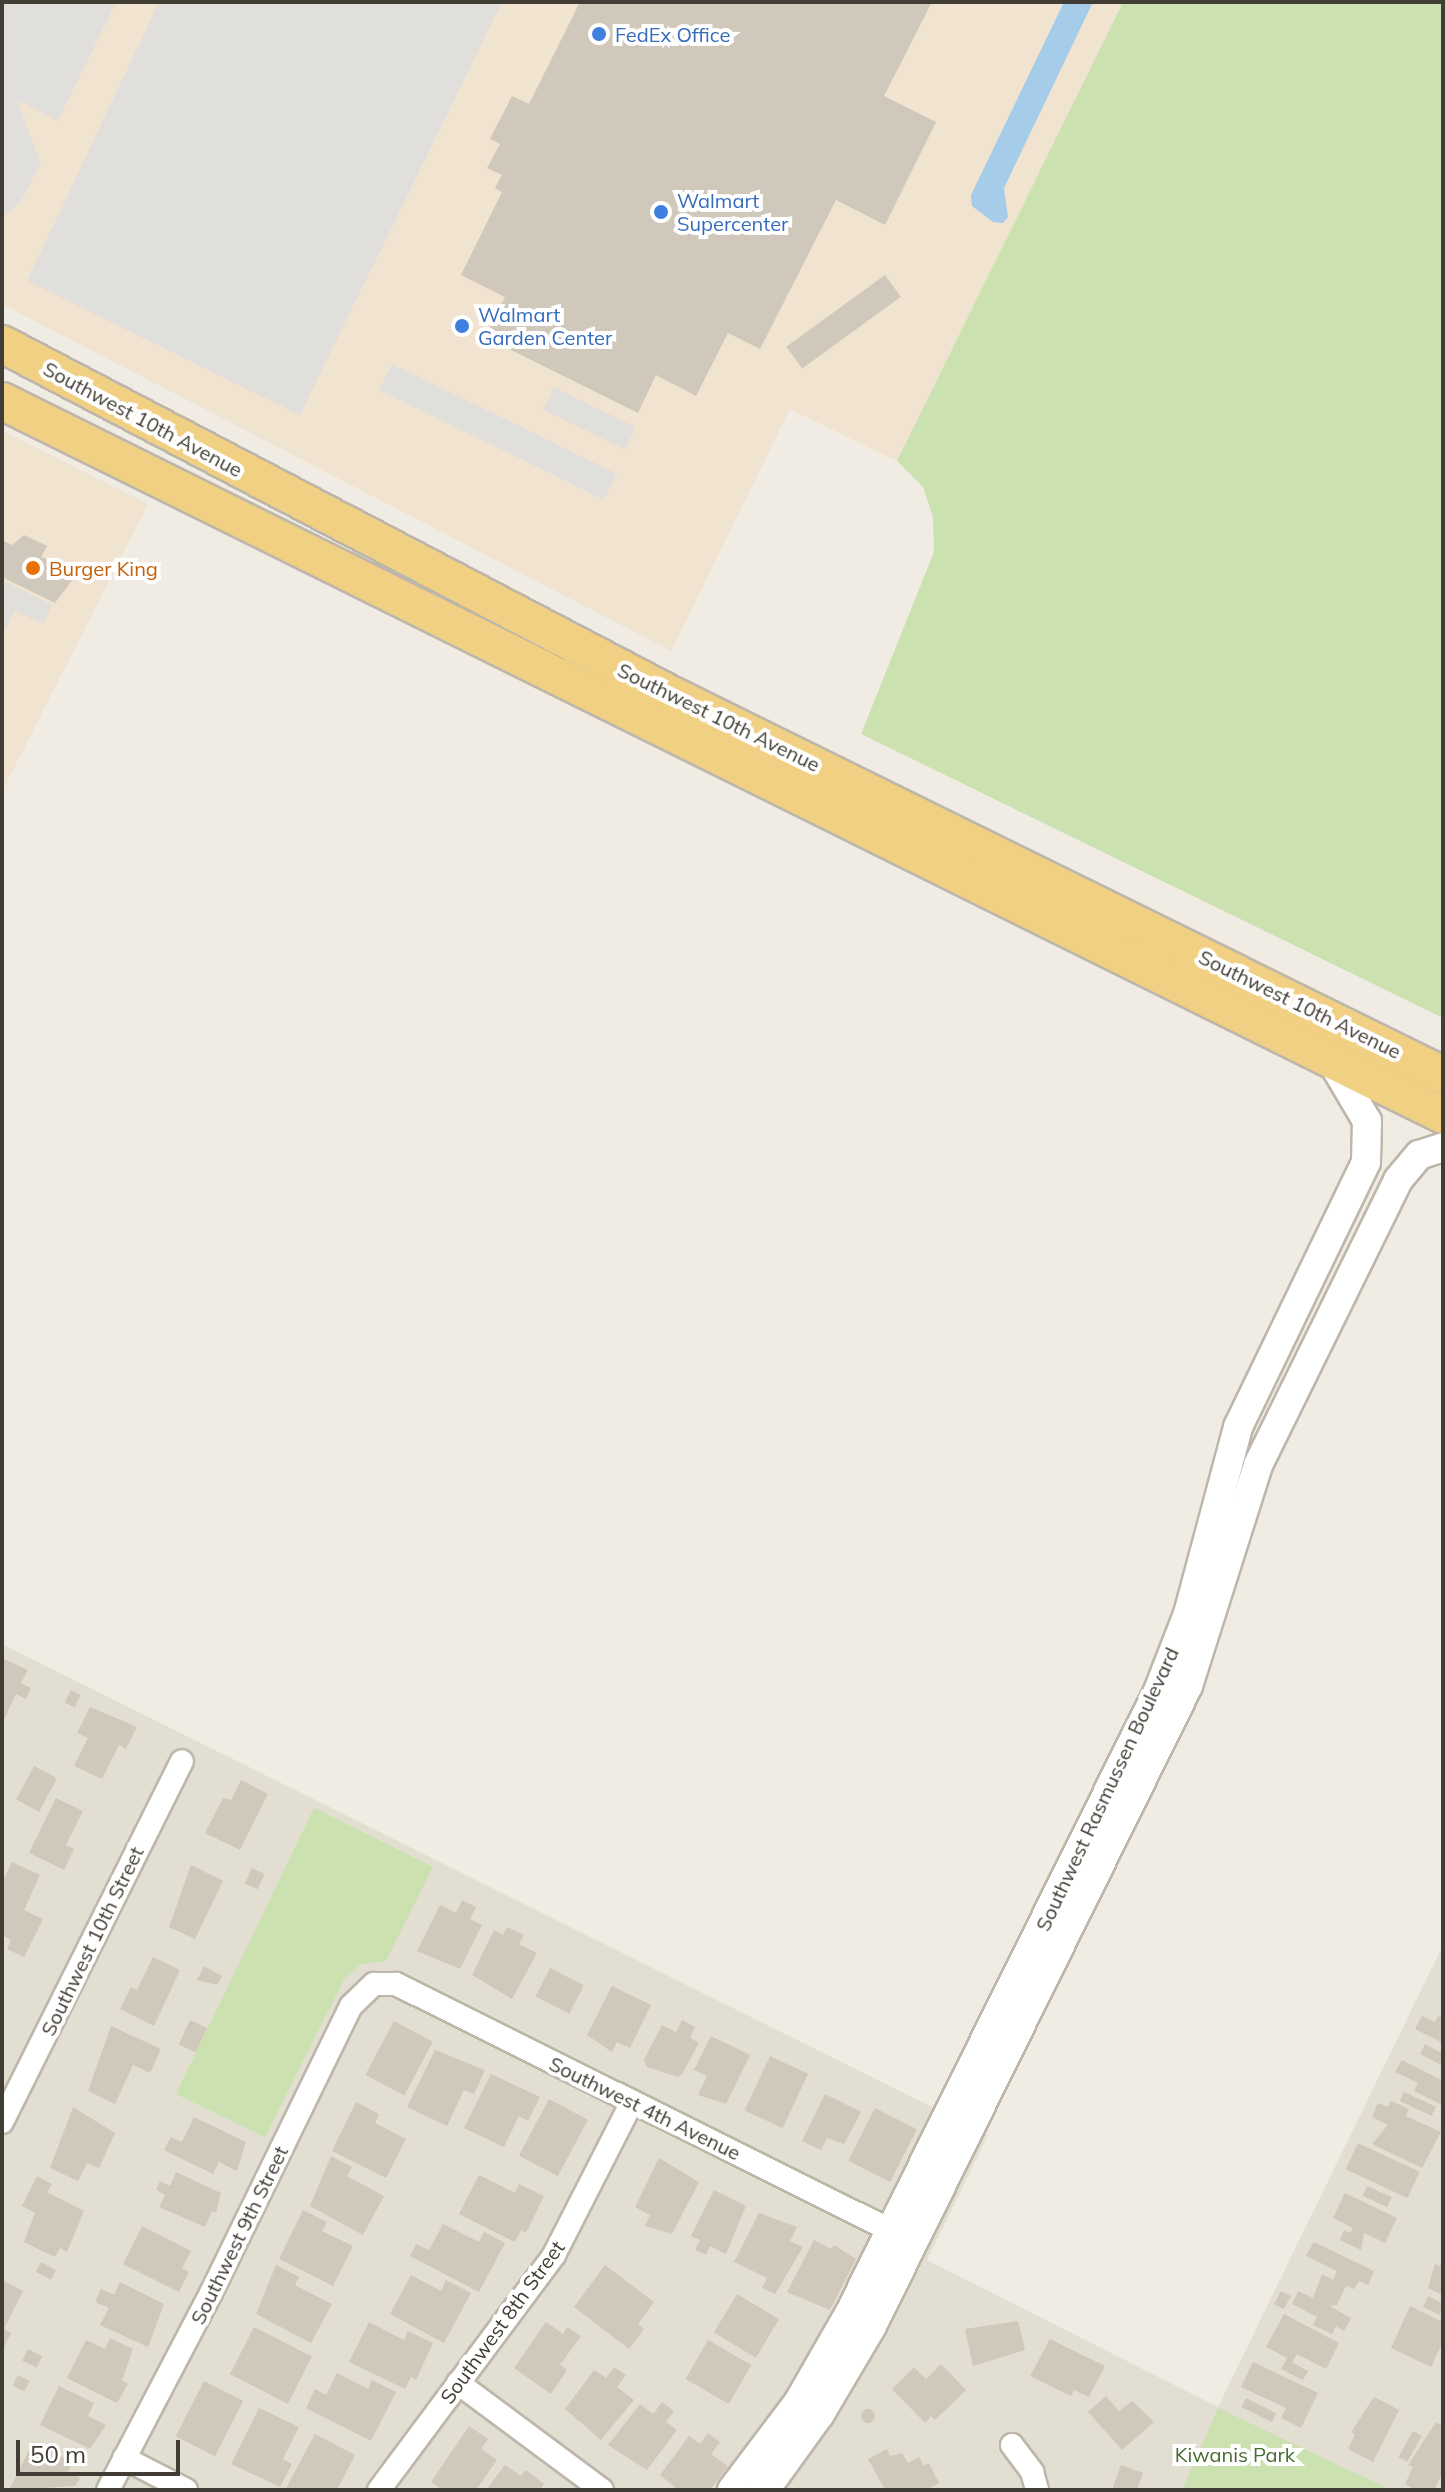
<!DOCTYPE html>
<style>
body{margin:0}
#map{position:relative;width:1445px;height:2492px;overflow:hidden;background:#f0ece4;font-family:Mulish,sans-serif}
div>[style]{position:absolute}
.residential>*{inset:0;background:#e3ded2}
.commercial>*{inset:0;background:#f0e3d0}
.green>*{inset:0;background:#cbe1b0}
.parking>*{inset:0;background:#e1dfdc;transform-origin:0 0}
.water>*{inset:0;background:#a5cce8}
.building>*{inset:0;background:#d0c8ba;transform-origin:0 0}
.round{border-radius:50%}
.roads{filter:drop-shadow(2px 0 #bdb7aa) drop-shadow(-2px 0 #bdb7aa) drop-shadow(0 2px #bdb7aa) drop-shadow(0 -2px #bdb7aa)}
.minor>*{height:22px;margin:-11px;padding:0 11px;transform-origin:11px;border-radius:11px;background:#fff}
.tertiary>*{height:28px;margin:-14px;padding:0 14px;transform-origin:14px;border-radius:14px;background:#fff}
.trunk>*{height:36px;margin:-18px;padding:0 18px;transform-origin:18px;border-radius:18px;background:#f1d084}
.dots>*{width:22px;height:22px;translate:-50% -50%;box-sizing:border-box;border:4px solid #fff;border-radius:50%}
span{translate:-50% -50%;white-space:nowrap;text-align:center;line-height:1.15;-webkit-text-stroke:8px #fff;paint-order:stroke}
.shop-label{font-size:20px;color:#366cbe}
.left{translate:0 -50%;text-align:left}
.street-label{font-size:20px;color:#413c34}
.food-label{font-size:20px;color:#c56008}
.park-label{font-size:20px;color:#466c2e}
.frame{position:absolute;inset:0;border:4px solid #413c34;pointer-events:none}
.scale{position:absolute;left:16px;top:2440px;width:164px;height:36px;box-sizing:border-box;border:4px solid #413c34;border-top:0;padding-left:10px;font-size:24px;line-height:28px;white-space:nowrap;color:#413c34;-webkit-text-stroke:6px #fff;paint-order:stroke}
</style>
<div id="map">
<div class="residential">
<div style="clip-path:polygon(2px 1644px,988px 2135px,927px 2260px,1218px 2407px,1443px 1945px,1443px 2490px,2px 2490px)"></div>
</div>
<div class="commercial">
<div style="clip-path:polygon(2px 2px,1123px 2px,897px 461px,790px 409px,671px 651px,2px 304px)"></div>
<div style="clip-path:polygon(2px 430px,148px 504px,2px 792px)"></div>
</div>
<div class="green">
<div style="clip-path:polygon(1123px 2px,1443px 2px,1443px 1018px,861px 734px,934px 552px,933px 517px,923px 487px,897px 461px)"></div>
<div style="clip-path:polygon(314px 1808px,433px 1867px,386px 1961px,361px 1964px,345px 1978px,265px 2137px,176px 2094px)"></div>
<div style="clip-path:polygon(1218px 2408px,1391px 2490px,1182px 2490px)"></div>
</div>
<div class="parking">
<div style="clip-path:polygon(2px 2px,116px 2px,58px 121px,17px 100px,41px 164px,19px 204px,3px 217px)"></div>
<div style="clip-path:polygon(159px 2px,502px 2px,300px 415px,27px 281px)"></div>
<div style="left:392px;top:364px;width:250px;height:29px;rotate:26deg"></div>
<div style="left:554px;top:387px;width:91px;height:25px;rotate:26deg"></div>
<div style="clip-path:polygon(2px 580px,52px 605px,43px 624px,15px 611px,2px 636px)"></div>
</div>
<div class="water">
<div style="clip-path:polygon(1064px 2px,1093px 2px,1004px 188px,1008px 217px,1003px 223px,993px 222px,972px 206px,971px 195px)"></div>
</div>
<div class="building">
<div style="clip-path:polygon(580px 2px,932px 2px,884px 96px,936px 122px,885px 225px,836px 200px,760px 349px,728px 333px,696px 396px,656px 375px,638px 413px,485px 337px,505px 297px,461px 275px,502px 192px,495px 188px,502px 175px,487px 168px,500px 144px,490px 139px,512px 96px,529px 104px)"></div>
<div style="left:885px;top:275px;width:27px;height:122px;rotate:54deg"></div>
<div style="clip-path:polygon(24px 535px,47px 546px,41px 557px,79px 571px,55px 603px,2px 577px,2px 540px,12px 545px)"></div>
<div style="clip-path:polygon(2px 1658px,28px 1670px,21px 1683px,31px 1688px,26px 1699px,16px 1694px,2px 1724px)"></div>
<div style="left:71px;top:1690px;width:11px;height:14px;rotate:27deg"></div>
<div style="clip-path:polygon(90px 1707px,137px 1727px,126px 1749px,119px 1745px,102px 1779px,74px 1766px,88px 1738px,77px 1733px)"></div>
<div style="left:34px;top:1766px;width:26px;height:38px;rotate:28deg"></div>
<div style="clip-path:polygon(241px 1780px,268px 1794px,240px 1850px,205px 1833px,223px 1798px,231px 1800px)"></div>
<div style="clip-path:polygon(56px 1798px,83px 1811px,66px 1845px,74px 1849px,64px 1870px,29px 1853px)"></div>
<div style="clip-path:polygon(12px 1862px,40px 1875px,24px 1910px,43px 1919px,24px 1957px,7px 1949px,11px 1940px,2px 1935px,2px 1883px)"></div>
<div style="clip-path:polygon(191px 1865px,223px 1881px,195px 1939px,169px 1927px)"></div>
<div style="left:252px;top:1868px;width:14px;height:17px;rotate:25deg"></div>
<div style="clip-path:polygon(462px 1900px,476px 1907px,470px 1919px,482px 1925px,460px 1969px,417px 1951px,440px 1905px,456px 1913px)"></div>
<div style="clip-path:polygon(507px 1927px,524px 1935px,519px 1944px,537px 1953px,512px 1999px,472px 1975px,494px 1930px,503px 1935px)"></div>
<div style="clip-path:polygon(153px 1957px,180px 1970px,154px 2026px,120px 2009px,131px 1987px,137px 1990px)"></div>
<div style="clip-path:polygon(204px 1966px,222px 1976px,217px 1985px,197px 1980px)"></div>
<div style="left:550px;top:1968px;width:38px;height:32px;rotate:27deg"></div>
<div style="clip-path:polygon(612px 1986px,651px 2005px,630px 2048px,617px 2042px,612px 2052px,587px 2035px)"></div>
<div style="clip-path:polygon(1422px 2016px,1435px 2022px,1438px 2016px,1443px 2018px,1443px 2043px,1415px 2029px)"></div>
<div style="left:190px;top:2020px;width:19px;height:27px;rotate:25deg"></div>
<div style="clip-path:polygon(682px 2020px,695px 2027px,690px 2038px,699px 2043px,682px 2074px,678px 2077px,647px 2067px,644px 2060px,662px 2025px,676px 2032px)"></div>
<div style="left:394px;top:2021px;width:44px;height:61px;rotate:28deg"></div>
<div style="clip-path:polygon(111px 2026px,161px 2049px,150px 2073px,133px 2065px,115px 2104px,88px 2091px)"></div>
<div style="clip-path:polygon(711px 2036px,750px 2055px,726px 2104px,698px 2095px,707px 2076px,694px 2070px)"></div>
<div style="clip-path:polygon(1425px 2044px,1440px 2052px,1443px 2045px,1443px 2066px,1420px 2054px)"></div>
<div style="clip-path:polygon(435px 2050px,485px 2070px,474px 2094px,464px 2090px,447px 2126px,407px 2107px)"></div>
<div style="left:770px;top:2056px;width:42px;height:60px;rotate:25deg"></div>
<div style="clip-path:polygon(1402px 2060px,1443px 2081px,1442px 2105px,1414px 2091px,1418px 2083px,1395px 2072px)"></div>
<div style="clip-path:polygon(491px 2074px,540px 2097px,528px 2121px,519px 2116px,504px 2147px,464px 2128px)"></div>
<div style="left:1404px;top:2092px;width:35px;height:10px;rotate:25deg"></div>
<div style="clip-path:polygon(825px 2094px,861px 2112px,844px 2144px,827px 2138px,821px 2150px,802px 2141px)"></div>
<div style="left:549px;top:2099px;width:44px;height:64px;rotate:28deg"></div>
<div style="clip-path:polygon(1391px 2101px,1409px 2109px,1406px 2116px,1441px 2132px,1422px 2168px,1372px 2144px,1388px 2125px,1372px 2117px,1378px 2103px,1388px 2107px)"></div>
<div style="clip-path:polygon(356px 2102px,379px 2114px,375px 2123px,406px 2139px,386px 2178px,332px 2151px)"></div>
<div style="clip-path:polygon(73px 2107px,115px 2133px,99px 2168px,87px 2163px,78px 2181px,50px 2168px)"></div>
<div style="left:875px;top:2108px;width:47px;height:59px;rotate:27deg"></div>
<div style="clip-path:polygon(194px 2117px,246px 2142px,237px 2171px,219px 2162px,213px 2174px,164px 2150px,171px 2137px,182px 2142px)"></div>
<div style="left:1358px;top:2143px;width:68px;height:29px;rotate:25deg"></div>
<div style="clip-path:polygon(331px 2156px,352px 2167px,347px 2176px,384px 2196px,363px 2235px,310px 2206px)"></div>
<div style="clip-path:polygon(659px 2158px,699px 2182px,672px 2234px,645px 2226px,650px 2215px,635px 2207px)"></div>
<div style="clip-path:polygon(176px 2172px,221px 2193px,216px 2213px,212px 2211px,205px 2227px,159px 2207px,165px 2195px,156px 2190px,160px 2181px,170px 2186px)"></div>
<div style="clip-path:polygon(479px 2175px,515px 2193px,519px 2184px,544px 2196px,526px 2233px,521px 2230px,515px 2242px,459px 2214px)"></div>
<div style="clip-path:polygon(37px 2176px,52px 2184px,47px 2192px,84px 2211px,67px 2252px,60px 2248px,55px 2257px,24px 2242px,35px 2213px,22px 2206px)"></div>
<div style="left:1367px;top:2186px;width:27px;height:11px;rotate:24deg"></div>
<div style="clip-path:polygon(714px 2190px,746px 2206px,726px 2254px,710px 2246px,706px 2255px,695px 2250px,700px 2240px,691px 2236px)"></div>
<div style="clip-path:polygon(1345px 2193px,1397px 2218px,1385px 2243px,1364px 2233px,1361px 2250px,1340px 2240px,1344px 2230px,1350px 2233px,1353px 2228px,1333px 2218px)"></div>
<div style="clip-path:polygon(303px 2210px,327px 2222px,322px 2231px,353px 2246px,333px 2286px,279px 2259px)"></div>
<div style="clip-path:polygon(759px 2213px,797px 2227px,790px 2241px,803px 2247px,775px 2294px,762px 2288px,767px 2278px,734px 2262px)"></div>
<div style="clip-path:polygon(443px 2224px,479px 2242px,484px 2232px,505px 2243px,479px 2292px,410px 2256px,416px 2244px,429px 2250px)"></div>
<div style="clip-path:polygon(142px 2226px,191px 2251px,182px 2268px,189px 2272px,179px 2292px,123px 2264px)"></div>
<div style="clip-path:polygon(814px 2240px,831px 2249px,834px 2245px,856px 2259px,830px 2310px,787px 2292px)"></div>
<div style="clip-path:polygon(1314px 2242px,1374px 2271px,1368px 2285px,1359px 2281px,1354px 2289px,1346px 2286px,1337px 2305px,1330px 2306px,1351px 2318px,1344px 2331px,1336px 2326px,1332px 2334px,1313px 2325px,1317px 2317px,1292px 2304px,1298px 2291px,1313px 2298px,1322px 2274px,1333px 2280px,1337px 2271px,1306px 2256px)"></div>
<div style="clip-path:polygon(1443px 2261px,1443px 2295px,1428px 2288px,1435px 2264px,1440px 2266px)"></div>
<div style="left:41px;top:2262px;width:17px;height:11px;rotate:28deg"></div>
<div style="clip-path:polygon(276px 2265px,299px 2277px,295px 2285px,332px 2304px,311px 2343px,256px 2314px)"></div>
<div style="clip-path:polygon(605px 2265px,654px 2302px,638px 2324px,644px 2329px,629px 2349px,574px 2307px)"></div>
<div style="clip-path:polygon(411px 2275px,441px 2291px,446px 2280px,471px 2293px,444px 2343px,390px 2314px)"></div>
<div style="clip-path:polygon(2px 2280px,23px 2291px,4px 2329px,11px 2333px,2px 2351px)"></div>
<div style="clip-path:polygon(120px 2282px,164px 2304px,148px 2347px,100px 2325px,109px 2308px,95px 2302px,101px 2289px,114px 2295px)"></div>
<div style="left:1281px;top:2291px;width:11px;height:15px;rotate:27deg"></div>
<div style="left:737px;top:2294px;width:49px;height:45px;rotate:31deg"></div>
<div style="clip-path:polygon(1428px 2296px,1443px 2304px,1440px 2315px,1423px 2307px)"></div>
<div style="clip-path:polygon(1410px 2306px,1443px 2322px,1443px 2341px,1431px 2367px,1391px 2348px)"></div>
<div style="clip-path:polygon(1284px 2314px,1339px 2343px,1326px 2369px,1297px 2354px,1292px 2362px,1308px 2371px,1303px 2380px,1281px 2369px,1287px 2358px,1266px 2347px)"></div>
<div style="clip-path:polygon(1018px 2321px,1025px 2350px,973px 2366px,965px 2329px)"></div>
<div style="clip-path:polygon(369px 2322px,404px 2340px,408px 2331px,433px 2343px,416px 2380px,411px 2377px,405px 2389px,349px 2362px)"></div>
<div style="clip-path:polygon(546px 2322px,563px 2334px,567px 2327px,581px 2336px,560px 2365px,567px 2370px,551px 2394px,514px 2368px)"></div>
<div style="left:254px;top:2327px;width:65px;height:53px;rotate:27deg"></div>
<div style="clip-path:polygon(110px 2338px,133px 2349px,122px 2380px,128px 2384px,117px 2403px,67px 2378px,86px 2340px,105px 2349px)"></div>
<div style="clip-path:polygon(1050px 2339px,1105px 2366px,1089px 2397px,1074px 2390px,1071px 2396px,1030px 2376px)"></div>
<div style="left:708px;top:2340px;width:50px;height:45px;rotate:30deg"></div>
<div style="left:28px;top:2349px;width:16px;height:13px;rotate:27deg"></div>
<div style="clip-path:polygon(1253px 2362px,1318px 2393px,1301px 2428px,1281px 2418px,1286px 2408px,1241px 2387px)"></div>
<div style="clip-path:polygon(941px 2364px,966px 2390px,935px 2420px,931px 2416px,925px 2423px,892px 2389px,914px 2367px,926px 2379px)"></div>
<div style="clip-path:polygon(614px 2367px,626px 2375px,617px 2387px,634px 2400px,601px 2440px,565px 2409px,594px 2370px,606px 2378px)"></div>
<div style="clip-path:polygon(337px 2373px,368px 2389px,372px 2380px,396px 2392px,371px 2441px,306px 2408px,315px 2389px,326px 2395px)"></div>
<div style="left:18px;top:2375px;width:13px;height:12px;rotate:27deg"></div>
<div style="left:204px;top:2381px;width:44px;height:62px;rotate:27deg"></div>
<div style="clip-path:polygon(59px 2386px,94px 2403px,88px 2416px,106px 2425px,90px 2449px,40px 2425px)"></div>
<div style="clip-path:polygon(1106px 2396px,1119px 2411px,1132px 2401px,1154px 2422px,1122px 2450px,1088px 2412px)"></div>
<div style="clip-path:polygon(1374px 2397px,1399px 2410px,1373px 2462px,1348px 2449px,1355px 2434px,1351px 2432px)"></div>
<div style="left:1246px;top:2398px;width:34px;height:10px;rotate:27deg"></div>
<div style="clip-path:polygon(662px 2402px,674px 2411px,666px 2422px,677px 2430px,647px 2470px,608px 2445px,640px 2404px,653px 2414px)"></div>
<div style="clip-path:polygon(259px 2408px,299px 2427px,283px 2459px,292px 2464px,280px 2487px,231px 2464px)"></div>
<div class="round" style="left:861px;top:2409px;width:14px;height:14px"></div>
<div style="clip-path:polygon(1436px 2422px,1443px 2426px,1443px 2472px,1434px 2490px,1416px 2490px,1405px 2484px,1413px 2467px,1408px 2465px)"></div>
<div style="clip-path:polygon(469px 2426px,488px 2439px,481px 2449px,497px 2460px,476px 2490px,443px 2490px,431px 2482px)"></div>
<div style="left:1413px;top:2431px;width:10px;height:30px;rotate:29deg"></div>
<div style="clip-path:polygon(708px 2433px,720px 2442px,711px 2454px,728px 2466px,710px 2490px,678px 2490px,660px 2475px,689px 2436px,700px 2444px)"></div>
<div style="clip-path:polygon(315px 2434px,355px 2455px,337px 2490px,285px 2490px)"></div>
<div style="clip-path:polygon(33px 2442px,73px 2462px,68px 2472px,80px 2478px,75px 2486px,9px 2490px)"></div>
<div style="clip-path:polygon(887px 2449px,890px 2456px,902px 2453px,908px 2463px,919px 2457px,924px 2466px,929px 2463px,939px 2483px,926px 2490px,885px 2490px,868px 2459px)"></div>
<div style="clip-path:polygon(505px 2465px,521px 2476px,526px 2470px,544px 2484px,540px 2490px,486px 2490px)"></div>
<div style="clip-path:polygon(1121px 2465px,1143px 2473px,1137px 2490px,1112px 2490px)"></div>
</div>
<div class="roads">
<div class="minor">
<div style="left:2px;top:2122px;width:403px;rotate:-63.5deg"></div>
<div style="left:458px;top:2383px;width:179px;rotate:36.6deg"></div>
<div style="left:1012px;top:2445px;width:34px;rotate:53deg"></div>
<div style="left:1032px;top:2472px;width:19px;rotate:74deg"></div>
<div style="left:124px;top:2458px;width:70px;rotate:27.3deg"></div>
<div style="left:108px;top:2490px;width:222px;rotate:-62.4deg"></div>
<div style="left:211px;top:2293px;width:319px;rotate:-64deg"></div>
<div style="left:351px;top:2006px;width:32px;rotate:-44deg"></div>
<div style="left:374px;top:1984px;width:22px"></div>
<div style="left:396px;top:1984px;width:565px;rotate:26.47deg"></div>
<div style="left:379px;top:2490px;width:293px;rotate:-53.3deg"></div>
<div style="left:554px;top:2255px;width:172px;rotate:-63deg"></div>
</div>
<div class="tertiary">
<div style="left:732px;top:2490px;width:111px;rotate:-53deg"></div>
<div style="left:799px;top:2401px;width:103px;rotate:-60.2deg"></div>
<div style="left:850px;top:2312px;width:693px;rotate:-63.62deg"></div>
<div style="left:1158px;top:1691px;width:83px;rotate:-68.7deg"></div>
<div style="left:1188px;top:1614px;width:194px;rotate:-75deg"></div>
<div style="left:1238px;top:1427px;width:294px;rotate:-64.2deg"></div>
<div style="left:1366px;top:1162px;width:41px;rotate:-88.6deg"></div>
<div style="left:1367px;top:1121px;width:71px;rotate:-120.5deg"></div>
<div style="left:765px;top:2490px;width:94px;rotate:-54.1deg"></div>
<div style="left:820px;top:2414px;width:102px;rotate:-59.4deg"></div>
<div style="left:872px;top:2326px;width:714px;rotate:-63.72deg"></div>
<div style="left:1188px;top:1686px;width:232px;rotate:-72.4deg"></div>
<div style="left:1258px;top:1465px;width:318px;rotate:-63.8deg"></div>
<div style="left:1398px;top:1180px;width:33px;rotate:-50deg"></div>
<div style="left:1419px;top:1155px;width:25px;rotate:-18deg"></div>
</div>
<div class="trunk">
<div style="left:2px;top:344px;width:759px;rotate:27.65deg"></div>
<div style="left:674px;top:696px;width:857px;rotate:26.24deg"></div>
<div style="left:2px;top:401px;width:1608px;rotate:26.36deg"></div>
</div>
</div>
<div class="dots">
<div style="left:599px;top:34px;background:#3f7fe0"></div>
<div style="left:661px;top:212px;background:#3f7fe0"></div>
<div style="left:462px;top:326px;background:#3f7fe0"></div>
<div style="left:33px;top:568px;background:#e8710a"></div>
</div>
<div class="shop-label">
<span class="left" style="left:615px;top:34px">FedEx Office</span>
<span class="left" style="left:677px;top:212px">Walmart<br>Supercenter</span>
<span class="left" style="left:478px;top:326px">Walmart<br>Garden Center</span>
</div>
<div class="street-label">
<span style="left:143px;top:419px;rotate:28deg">Southwest 10th Avenue</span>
<span style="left:719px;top:717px;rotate:26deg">Southwest 10th Avenue</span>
<span style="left:1300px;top:1004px;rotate:26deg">Southwest 10th Avenue</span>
<span style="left:1107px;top:1789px;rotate:-65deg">Southwest Rasmussen Boulevard</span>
<span style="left:92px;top:1941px;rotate:-64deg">Southwest 10th Street</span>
<span style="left:645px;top:2108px;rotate:26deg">Southwest 4th Avenue</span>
<span style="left:239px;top:2235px;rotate:-64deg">Southwest 9th Street</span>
<span style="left:502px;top:2322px;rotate:-54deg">Southwest 8th Street</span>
</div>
<div class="food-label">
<span class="left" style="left:49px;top:568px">Burger King</span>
</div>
<div class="park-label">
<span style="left:1235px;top:2454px">Kiwanis Park</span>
</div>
<div class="frame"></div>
<div class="scale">50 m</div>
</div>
